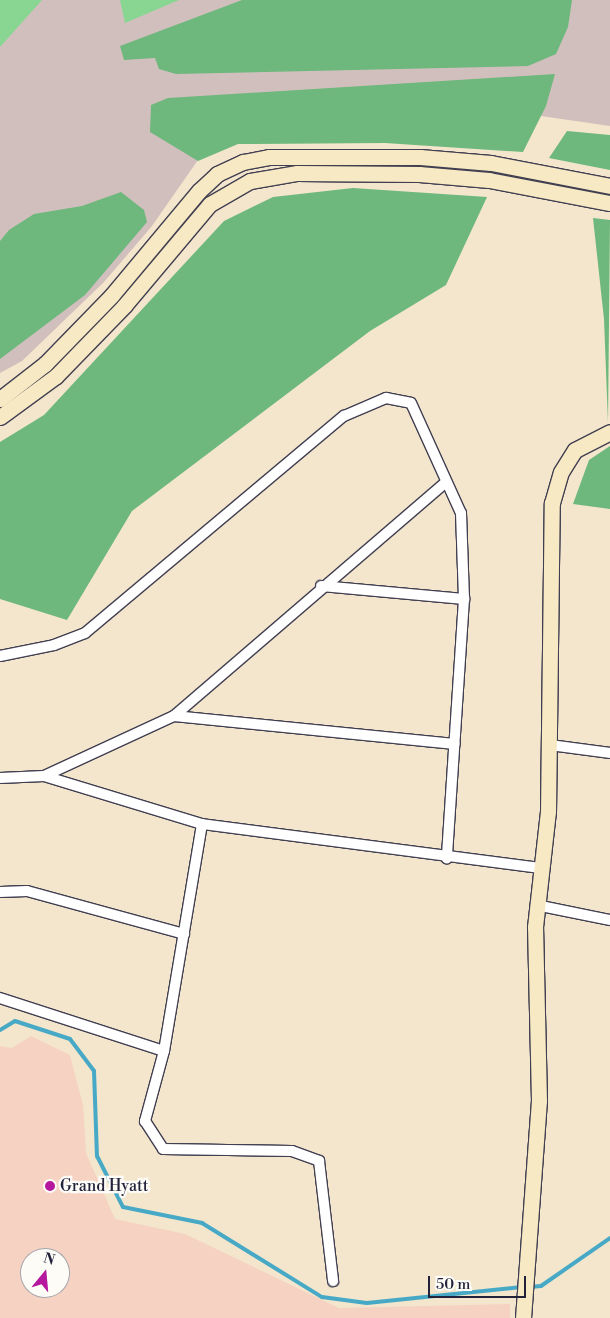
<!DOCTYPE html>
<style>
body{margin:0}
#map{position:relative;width:610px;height:1318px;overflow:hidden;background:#f3e6cc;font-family:"Libre Bodoni",serif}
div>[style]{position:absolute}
.built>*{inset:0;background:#f6d2c3}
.industrial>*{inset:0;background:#d1bfbd}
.green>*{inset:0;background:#89d693}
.forest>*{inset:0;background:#6eb77d}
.stream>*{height:4px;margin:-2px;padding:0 2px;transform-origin:2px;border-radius:2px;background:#47a9c6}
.roads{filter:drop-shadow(1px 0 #413f51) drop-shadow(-1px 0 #413f51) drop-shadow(0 1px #413f51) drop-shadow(0 -1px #413f51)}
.street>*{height:10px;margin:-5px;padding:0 5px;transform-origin:5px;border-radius:5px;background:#fff}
.secondary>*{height:15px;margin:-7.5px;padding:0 7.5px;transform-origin:7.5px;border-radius:7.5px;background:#f7e9c3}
.dots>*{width:14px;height:14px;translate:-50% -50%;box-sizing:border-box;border:2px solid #fdfcf7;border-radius:50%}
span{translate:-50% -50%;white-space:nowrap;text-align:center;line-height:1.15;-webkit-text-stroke:4.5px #fdfcf7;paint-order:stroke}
.poi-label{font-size:16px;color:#22223b}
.left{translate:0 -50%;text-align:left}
.north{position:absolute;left:20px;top:1248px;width:50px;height:50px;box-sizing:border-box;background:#fdfcf7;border:1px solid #a5a5ac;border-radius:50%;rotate:17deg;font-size:14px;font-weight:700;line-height:20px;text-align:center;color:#22223b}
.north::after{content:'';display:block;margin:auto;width:18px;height:22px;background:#b5179e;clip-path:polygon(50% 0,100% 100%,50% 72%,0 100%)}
.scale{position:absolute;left:428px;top:1276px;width:98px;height:22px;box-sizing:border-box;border:2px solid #22223b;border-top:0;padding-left:6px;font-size:15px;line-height:18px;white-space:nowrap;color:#22223b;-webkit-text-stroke:4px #fdfcf7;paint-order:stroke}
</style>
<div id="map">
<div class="built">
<div style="clip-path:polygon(evenodd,31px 1036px,70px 1055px,83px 1105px,86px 1153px,115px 1219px,185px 1234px,339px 1308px,510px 1304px,510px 1318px,0 1318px,0 1046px,12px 1048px,31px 1036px,30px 1258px,60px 1258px,60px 1288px,30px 1288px,30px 1258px)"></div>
</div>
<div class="industrial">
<div style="clip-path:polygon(0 0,610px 0,610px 126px,527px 114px,221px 127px,152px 226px,104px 282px,22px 361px,0 373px)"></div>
</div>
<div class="green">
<div style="clip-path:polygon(0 0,42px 0,0 47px)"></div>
<div style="clip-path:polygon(120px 0,179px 0,125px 23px)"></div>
</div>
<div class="forest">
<div style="clip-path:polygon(242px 0,572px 0,568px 27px,556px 54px,528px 66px,176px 74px,159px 69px,155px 58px,124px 60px,120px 46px)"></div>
<div style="clip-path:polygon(555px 74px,546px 106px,523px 152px,385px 143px,238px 144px,198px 161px,150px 132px,151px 105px,168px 98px)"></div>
<div style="clip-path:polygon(567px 131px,610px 135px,610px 170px,549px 158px)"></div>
<div style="clip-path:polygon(353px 188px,487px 197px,446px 285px,370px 331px,132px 511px,67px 620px,0 599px,0 442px,44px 415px,224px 221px,273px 197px)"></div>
<div style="clip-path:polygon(121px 192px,144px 210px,147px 222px,85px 295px,0 359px,0 241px,9px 230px,34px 214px,82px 206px)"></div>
<div style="clip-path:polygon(593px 218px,610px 220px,608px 423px,604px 319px)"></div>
<div style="clip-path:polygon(610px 446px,610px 509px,573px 504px,589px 460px)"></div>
</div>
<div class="stream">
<div style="left:0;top:1030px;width:17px;rotate:-31deg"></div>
<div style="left:15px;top:1021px;width:58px;rotate:18.1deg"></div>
<div style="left:70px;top:1039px;width:40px;rotate:53deg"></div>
<div style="left:94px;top:1071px;width:85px;rotate:88deg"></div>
<div style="left:97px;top:1156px;width:57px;rotate:63deg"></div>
<div style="left:123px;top:1207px;width:81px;rotate:11.4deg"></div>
<div style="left:202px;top:1223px;width:141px;rotate:31.7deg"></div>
<div style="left:322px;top:1297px;width:45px;rotate:7.6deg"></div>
<div style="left:367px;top:1303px;width:157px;rotate:-5.9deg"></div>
<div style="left:530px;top:1287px;width:11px;rotate:-5deg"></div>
<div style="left:541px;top:1286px;width:84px;rotate:-34.8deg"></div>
</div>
<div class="roads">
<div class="street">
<div style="left:321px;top:586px;width:144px;rotate:5.2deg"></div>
<div style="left:0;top:656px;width:55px;rotate:-11.5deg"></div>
<div style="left:54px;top:645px;width:33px;rotate:-21deg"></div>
<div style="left:85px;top:633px;width:338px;rotate:-40deg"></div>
<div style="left:344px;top:416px;width:46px;rotate:-23.2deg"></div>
<div style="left:386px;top:398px;width:25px;rotate:11deg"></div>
<div style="left:411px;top:403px;width:121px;rotate:65.6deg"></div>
<div style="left:461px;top:513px;width:86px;rotate:88deg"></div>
<div style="left:464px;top:599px;width:260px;rotate:93.8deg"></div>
<div style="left:174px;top:716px;width:282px;rotate:5.7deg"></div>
<div style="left:550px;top:745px;width:61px;rotate:7.6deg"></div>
<div style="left:44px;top:776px;width:143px;rotate:-24.8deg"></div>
<div style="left:174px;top:716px;width:357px;rotate:-40.7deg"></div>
<div style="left:0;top:778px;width:44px;rotate:-2.6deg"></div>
<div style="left:44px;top:776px;width:165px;rotate:16.9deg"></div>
<div style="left:202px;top:824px;width:340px;rotate:7.4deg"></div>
<div style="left:202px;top:824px;width:230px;rotate:99.5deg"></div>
<div style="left:164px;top:1051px;width:73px;rotate:105.2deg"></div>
<div style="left:145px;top:1121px;width:33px;rotate:57deg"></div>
<div style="left:163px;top:1149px;width:129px;rotate:0.9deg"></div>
<div style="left:292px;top:1151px;width:29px;rotate:20deg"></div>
<div style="left:319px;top:1161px;width:121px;rotate:83.3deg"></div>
<div style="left:0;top:892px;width:27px;rotate:-2deg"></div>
<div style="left:27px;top:891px;width:163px;rotate:15.3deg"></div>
<div style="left:536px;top:905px;width:76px;rotate:11.5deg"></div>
<div style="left:0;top:998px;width:172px;rotate:17.9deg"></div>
</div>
<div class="secondary">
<div style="left:0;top:399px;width:57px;rotate:-37.9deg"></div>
<div style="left:45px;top:364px;width:96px;rotate:-45.8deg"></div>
<div style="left:112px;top:295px;width:136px;rotate:-50.1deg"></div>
<div style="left:199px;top:191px;width:25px;rotate:-43deg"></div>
<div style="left:217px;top:174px;width:29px;rotate:-25deg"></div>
<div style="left:243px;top:162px;width:26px;rotate:-11deg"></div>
<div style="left:269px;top:157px;width:151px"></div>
<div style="left:420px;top:157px;width:71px;rotate:4.8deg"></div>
<div style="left:491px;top:163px;width:121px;rotate:10.9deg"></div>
<div style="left:0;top:417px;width:69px;rotate:-36.2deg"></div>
<div style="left:56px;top:376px;width:98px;rotate:-45.8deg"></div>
<div style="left:124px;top:306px;width:133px;rotate:-49.9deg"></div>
<div style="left:210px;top:204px;width:46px;rotate:-29.9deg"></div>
<div style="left:250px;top:181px;width:48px;rotate:-9.7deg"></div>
<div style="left:297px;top:173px;width:122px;rotate:0.5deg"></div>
<div style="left:419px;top:174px;width:70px;rotate:4.9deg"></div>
<div style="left:489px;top:180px;width:123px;rotate:10.8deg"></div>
<div style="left:523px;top:1318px;width:218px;rotate:-85.8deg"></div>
<div style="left:539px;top:1101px;width:174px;rotate:-91.3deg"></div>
<div style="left:535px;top:927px;width:116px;rotate:-83.6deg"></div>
<div style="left:548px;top:812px;width:309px;rotate:-89.3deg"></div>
<div style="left:552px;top:503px;width:32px;rotate:-74deg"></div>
<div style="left:561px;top:472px;width:26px;rotate:-58deg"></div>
<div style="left:575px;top:450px;width:39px;rotate:-27deg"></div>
</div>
</div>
<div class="dots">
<div style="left:50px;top:1186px;background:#b5179e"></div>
</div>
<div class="poi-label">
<span class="left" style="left:60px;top:1186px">Grand Hyatt</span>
</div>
<div class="north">N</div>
<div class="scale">50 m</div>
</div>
